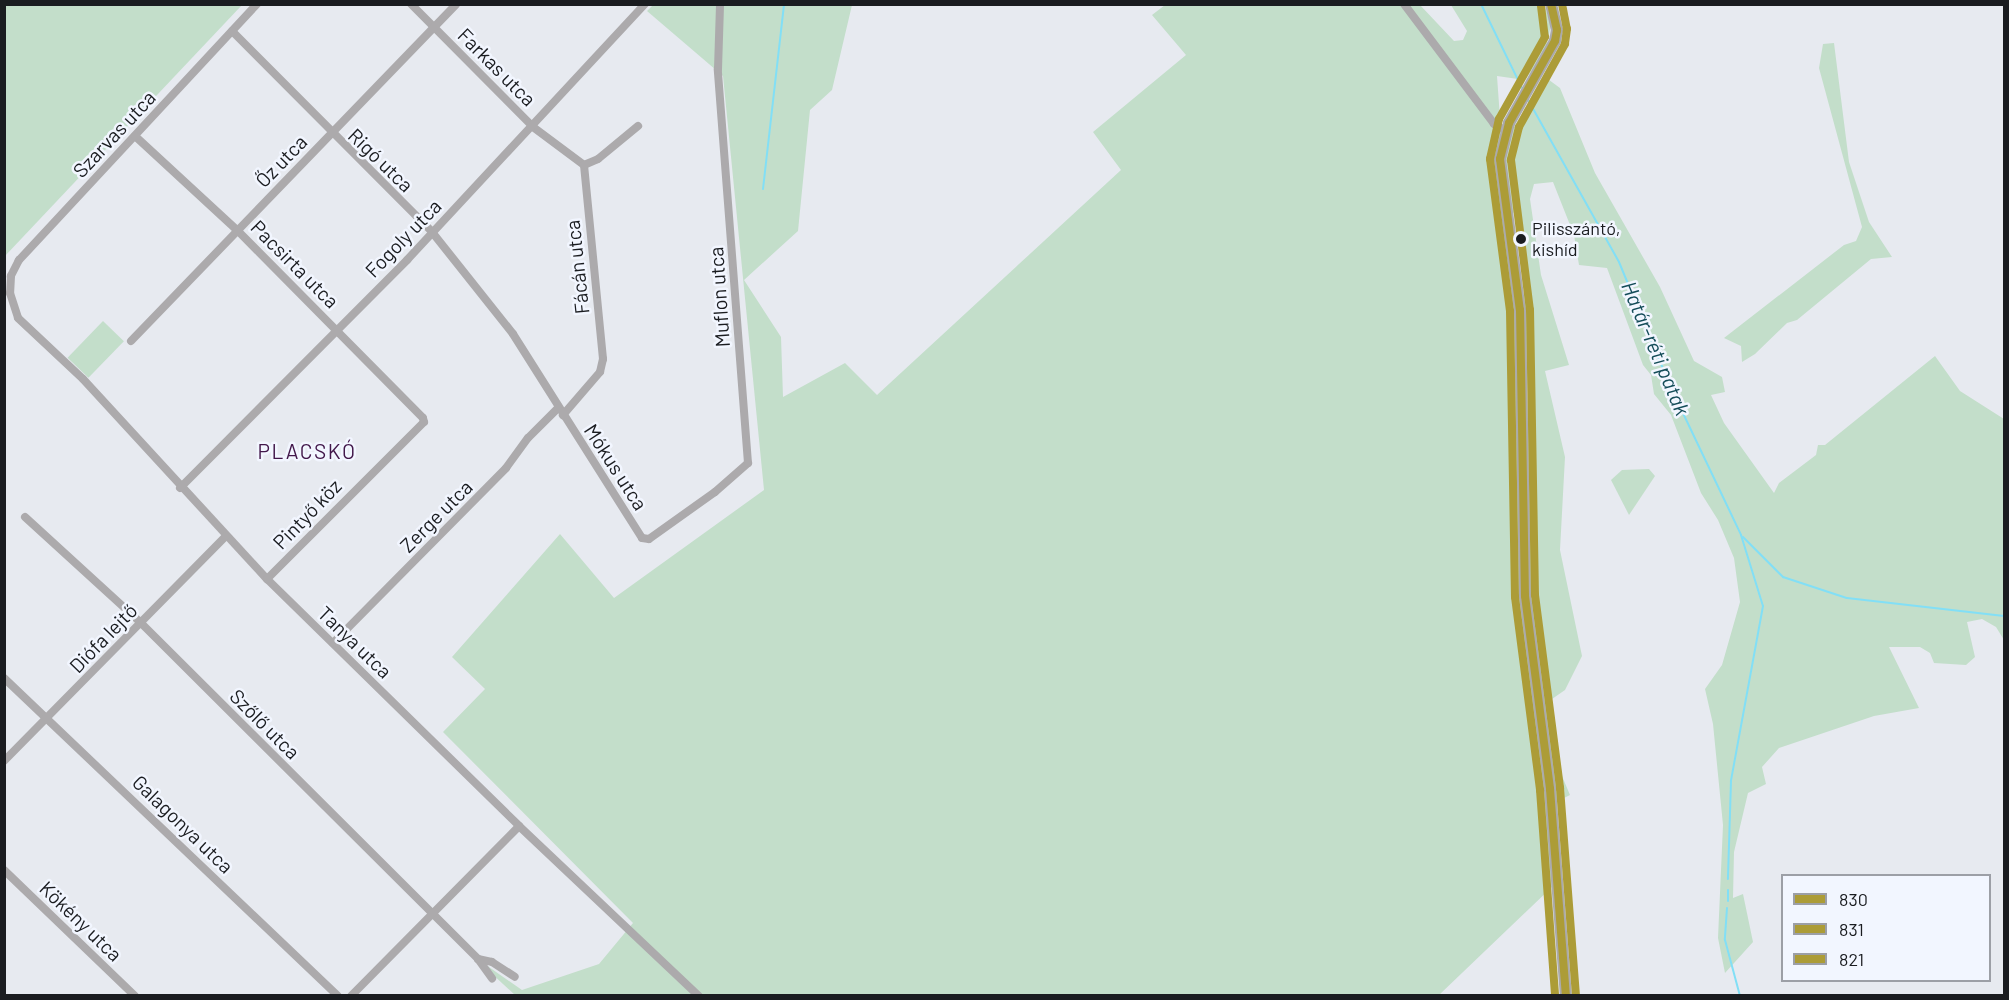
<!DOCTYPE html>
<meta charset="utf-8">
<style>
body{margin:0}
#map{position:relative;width:2009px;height:1000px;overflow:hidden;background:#e7eaf0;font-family:Barlow,sans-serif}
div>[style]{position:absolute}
.green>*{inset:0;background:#c3deca;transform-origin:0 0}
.stream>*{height:2px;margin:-1px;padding:0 1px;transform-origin:1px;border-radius:1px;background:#82dff6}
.street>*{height:8px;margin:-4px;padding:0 4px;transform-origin:4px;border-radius:4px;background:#acaaac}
.secondary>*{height:12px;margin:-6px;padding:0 6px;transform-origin:6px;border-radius:6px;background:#abaaac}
.bus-1>*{height:8px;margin:-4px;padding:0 4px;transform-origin:4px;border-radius:4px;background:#ac9c37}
.bus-2>*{height:8px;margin:-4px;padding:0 4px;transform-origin:4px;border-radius:4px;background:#ac9c37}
.bus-3>*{height:8px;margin:-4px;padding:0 4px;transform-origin:4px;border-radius:4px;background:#ac9c37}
.dots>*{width:16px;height:16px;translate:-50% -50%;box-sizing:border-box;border:3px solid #f2f6ff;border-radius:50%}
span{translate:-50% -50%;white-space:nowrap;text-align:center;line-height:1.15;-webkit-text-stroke:5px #f2f6ff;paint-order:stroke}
.bus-label{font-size:18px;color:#1a1c20}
.left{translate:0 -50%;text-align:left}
.street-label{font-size:20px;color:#1a1c20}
.water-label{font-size:21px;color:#134c58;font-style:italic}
.neighbourhood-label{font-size:21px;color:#42174a;letter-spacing:1.5px}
.frame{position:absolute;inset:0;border:6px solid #1a1c20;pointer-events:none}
.legend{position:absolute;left:1781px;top:874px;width:210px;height:108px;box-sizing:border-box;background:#f2f6ff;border:2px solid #9c9fa6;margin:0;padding:8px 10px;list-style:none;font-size:18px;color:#1a1c20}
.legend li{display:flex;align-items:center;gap:12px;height:30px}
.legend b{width:30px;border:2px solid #9c9fa6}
</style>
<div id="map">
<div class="green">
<div style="clip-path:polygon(5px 4px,242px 5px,5px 256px,4px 5px)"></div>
<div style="clip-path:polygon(evenodd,1544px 4px,1551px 25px,1545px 52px,1525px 80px,1497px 76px,1502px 146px,1545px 77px,1560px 88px,1595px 173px,1660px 287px,1694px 361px,1722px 377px,1725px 392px,1711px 395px,1724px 423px,1774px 493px,1779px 483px,1816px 455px,1818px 445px,1825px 445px,1935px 356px,1960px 391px,2004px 419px,2004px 640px,1996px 627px,1982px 619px,1967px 622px,1975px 657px,1966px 665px,1934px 663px,1930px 653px,1920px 647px,1889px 647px,1919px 708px,1874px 716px,1779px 748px,1762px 767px,1766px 784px,1748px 793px,1734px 852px,1733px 898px,1743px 894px,1753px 942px,1725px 973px,1718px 938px,1723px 825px,1713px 724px,1705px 689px,1722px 665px,1740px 602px,1734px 558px,1718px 520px,1701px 493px,1671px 415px,1654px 394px,1651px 375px,1643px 365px,1607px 268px,1579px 265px,1574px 235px,1553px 182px,1534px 184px,1530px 199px,1541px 275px,1569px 365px,1545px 371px,1565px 457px,1560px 550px,1582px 656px,1565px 690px,1552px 699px,1562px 776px,1570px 795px,1548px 806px,1553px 886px,1439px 995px,515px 995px,489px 971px,486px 965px,522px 990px,599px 964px,633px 923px,443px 732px,485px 689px,452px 657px,560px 534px,614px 598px,764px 490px,723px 76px,647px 11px,653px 5px,852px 5px,832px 90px,810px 110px,798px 231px,744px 280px,781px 337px,783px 397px,845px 363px,877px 395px,1121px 170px,1093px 132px,1186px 55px,1152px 15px,1165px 5px,1420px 5px,1454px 41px,1463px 40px,1467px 31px,1451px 5px,1544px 4px,1507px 202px,1519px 222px,1522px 240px,1528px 394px,1526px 479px,1507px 202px)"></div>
<div style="clip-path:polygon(1834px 43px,1849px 162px,1869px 222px,1892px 257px,1871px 259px,1797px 320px,1787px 323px,1755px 354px,1742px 362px,1741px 346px,1724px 338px,1844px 245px,1856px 241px,1862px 227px,1819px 68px,1823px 44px)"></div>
<div style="left:103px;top:321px;width:29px;height:51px;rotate:44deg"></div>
<div style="clip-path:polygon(1649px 469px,1655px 476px,1629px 515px,1611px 480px,1622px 470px)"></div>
</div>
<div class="stream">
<div style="left:1481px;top:4px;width:93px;rotate:64deg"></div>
<div style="left:1527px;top:98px;width:188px;rotate:60.7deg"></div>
<div style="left:1619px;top:262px;width:136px;rotate:67.6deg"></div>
<div style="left:1671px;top:388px;width:163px;rotate:64.5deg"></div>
<div style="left:1741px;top:535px;width:74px;rotate:72.8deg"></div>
<div style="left:1763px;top:606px;width:178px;rotate:100.4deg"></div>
<div style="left:1731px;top:781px;width:98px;rotate:91.8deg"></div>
<div style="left:763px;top:189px;width:186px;rotate:-83.5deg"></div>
<div style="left:1743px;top:537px;width:57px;rotate:45deg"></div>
<div style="left:1783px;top:577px;width:67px;rotate:18.2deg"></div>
<div style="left:1847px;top:598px;width:158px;rotate:6.5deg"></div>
<div style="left:1728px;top:901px;width:11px;rotate:-90deg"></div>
<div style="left:1727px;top:908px;width:32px;rotate:94deg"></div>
<div style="left:1725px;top:940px;width:58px;rotate:75deg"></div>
</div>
<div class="street">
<div style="left:257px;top:4px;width:350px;rotate:132.9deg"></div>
<div style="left:19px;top:260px;width:18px;rotate:117deg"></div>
<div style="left:11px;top:276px;width:17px;rotate:93deg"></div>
<div style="left:10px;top:293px;width:26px;rotate:72deg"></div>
<div style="left:18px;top:318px;width:89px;rotate:43.2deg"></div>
<div style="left:83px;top:379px;width:272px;rotate:47.4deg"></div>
<div style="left:267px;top:579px;width:353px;rotate:44.4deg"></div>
<div style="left:519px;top:826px;width:248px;rotate:43.4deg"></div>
<div style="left:411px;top:4px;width:173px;rotate:45.2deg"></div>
<div style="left:533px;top:127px;width:64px;rotate:36.7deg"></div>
<div style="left:584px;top:165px;width:195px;rotate:84.4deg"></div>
<div style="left:603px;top:359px;width:13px;rotate:103deg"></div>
<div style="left:600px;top:372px;width:57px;rotate:130.7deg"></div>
<div style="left:1404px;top:4px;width:150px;rotate:53.1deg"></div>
<div style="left:1494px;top:124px;width:14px;rotate:30deg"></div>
<div style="left:232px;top:31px;width:284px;rotate:45.1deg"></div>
<div style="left:432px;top:232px;width:130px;rotate:51.5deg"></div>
<div style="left:513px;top:334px;width:241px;rotate:57.7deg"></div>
<div style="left:642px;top:538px;width:7px;rotate:8deg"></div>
<div style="left:649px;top:539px;width:81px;rotate:-35.5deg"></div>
<div style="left:715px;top:492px;width:44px;rotate:-41.3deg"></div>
<div style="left:748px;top:463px;width:395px;rotate:-94.4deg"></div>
<div style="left:718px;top:69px;width:65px;rotate:-88.2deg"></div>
<div style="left:135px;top:136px;width:139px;rotate:42.7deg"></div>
<div style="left:237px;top:230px;width:264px;rotate:45.3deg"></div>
<div style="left:423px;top:418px;width:4px;rotate:76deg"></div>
<div style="left:424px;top:422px;width:222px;rotate:135deg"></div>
<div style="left:584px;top:165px;width:15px;rotate:-23deg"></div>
<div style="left:598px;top:159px;width:52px;rotate:-39.5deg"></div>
<div style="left:131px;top:341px;width:468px;rotate:-46deg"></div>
<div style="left:180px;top:488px;width:322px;rotate:-45.1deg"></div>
<div style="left:407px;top:260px;width:350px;rotate:-47.1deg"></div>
<div style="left:25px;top:517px;width:157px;rotate:42.4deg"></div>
<div style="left:141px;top:623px;width:476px;rotate:44.9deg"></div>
<div style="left:478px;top:959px;width:14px;rotate:12deg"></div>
<div style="left:492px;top:962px;width:27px;rotate:33deg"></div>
<div style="left:333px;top:643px;width:246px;rotate:-45.3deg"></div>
<div style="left:506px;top:468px;width:37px;rotate:-54deg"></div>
<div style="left:528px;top:438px;width:42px;rotate:-45deg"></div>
<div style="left:4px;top:678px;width:461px;rotate:43.6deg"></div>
<div style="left:4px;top:761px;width:315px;rotate:-45.4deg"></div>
<div style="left:4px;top:870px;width:182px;rotate:43.9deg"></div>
<div style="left:478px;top:959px;width:24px;rotate:54deg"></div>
<div style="left:351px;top:996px;width:239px;rotate:-45.3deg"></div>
</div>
<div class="secondary">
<div style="left:1551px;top:4px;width:27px;rotate:77deg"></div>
<div style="left:1557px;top:30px;width:11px;rotate:100deg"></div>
<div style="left:1555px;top:41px;width:94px;rotate:119.3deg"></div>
<div style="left:1509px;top:123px;width:37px;rotate:104deg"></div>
<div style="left:1500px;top:159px;width:152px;rotate:82.5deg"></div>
<div style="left:1520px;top:310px;width:286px;rotate:89deg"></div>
<div style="left:1525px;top:596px;width:195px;rotate:82.6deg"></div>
<div style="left:1550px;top:789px;width:208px;rotate:85.6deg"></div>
</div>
<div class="bus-1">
<div style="left:1551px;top:4px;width:27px;rotate:77deg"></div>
<div style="left:1557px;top:30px;width:11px;rotate:100deg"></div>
<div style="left:1555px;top:41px;width:94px;rotate:119.3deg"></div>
<div style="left:1509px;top:123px;width:37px;rotate:104deg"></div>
<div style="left:1500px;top:159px;width:152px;rotate:82.5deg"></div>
<div style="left:1520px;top:310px;width:286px;rotate:89deg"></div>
<div style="left:1525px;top:596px;width:195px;rotate:82.6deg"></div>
<div style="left:1550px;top:789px;width:208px;rotate:85.6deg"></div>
</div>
<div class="bus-2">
<div style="left:1541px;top:6px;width:31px;rotate:83deg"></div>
<div style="left:1545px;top:37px;width:94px;rotate:119.3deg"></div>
<div style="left:1499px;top:119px;width:41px;rotate:102.7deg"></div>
<div style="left:1490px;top:159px;width:153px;rotate:82.5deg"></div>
<div style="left:1510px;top:311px;width:286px;rotate:89deg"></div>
<div style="left:1515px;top:597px;width:195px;rotate:82.6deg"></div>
<div style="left:1540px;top:790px;width:207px;rotate:85.8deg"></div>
</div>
<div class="bus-3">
<div style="left:1562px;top:4px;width:25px;rotate:79deg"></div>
<div style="left:1567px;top:29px;width:15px;rotate:98deg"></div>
<div style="left:1565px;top:44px;width:95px;rotate:119deg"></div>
<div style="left:1519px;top:127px;width:34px;rotate:104deg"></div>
<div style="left:1511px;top:160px;width:151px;rotate:82.8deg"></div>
<div style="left:1530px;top:310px;width:285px;rotate:89deg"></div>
<div style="left:1535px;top:595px;width:195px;rotate:82.6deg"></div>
<div style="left:1560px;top:788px;width:208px;rotate:85.6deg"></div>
</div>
<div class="dots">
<div style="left:1521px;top:239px;background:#1a1c20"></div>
</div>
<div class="bus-label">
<span class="left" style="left:1532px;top:239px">Pilisszántó,<br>kishíd</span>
</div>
<div class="street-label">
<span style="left:497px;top:67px;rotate:45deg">Farkas utca</span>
<span style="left:114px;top:134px;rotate:-47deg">Szarvas utca</span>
<span style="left:381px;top:160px;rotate:44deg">Rigó utca</span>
<span style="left:281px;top:161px;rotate:-46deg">Őz utca</span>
<span style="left:403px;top:238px;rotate:-46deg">Fogoly utca</span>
<span style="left:295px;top:264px;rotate:45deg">Pacsirta utca</span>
<span style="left:577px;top:267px;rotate:-96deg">Fácán utca</span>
<span style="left:719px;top:297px;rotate:-94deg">Muflon utca</span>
<span style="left:616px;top:467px;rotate:57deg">Mókus utca</span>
<span style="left:307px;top:514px;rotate:-46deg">Pintyő köz</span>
<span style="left:436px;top:516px;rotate:-45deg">Zerge utca</span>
<span style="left:103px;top:638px;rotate:-46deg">Diófa lejtő</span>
<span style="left:355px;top:642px;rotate:44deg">Tanya utca</span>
<span style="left:265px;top:724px;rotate:45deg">Szőlő utca</span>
<span style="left:183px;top:824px;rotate:44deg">Galagonya utca</span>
<span style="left:81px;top:921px;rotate:44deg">Kökény utca</span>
</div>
<div class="water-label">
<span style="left:1656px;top:348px;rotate:67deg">Határ-réti patak</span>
</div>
<div class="neighbourhood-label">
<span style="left:307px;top:451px">PLACSKÓ</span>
</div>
<div class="frame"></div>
<ul class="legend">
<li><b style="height:8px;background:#ac9c37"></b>830</li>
<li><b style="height:8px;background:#ac9c37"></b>831</li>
<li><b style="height:8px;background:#ac9c37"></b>821</li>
</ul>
</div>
